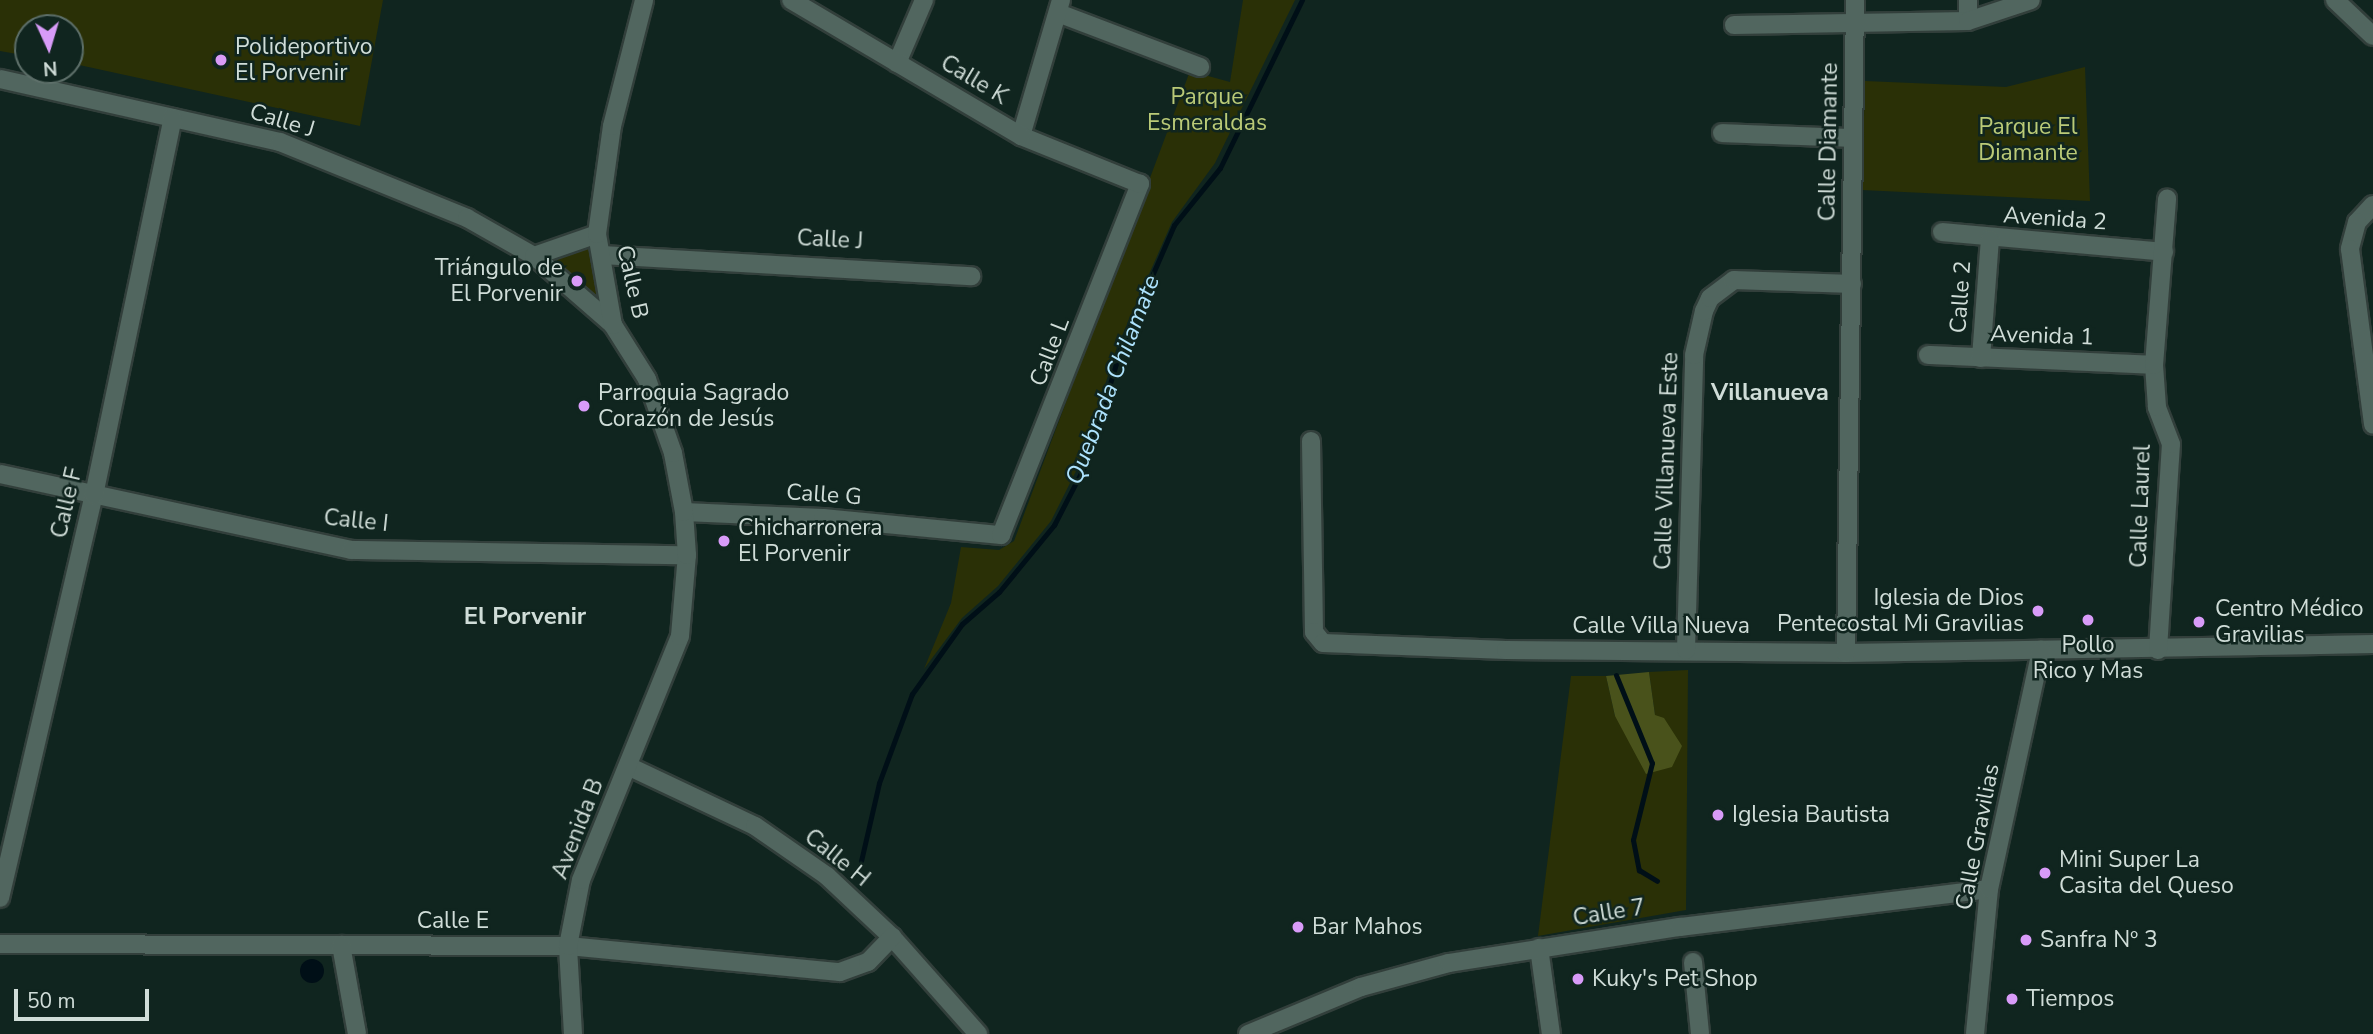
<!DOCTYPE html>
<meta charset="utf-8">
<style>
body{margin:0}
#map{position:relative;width:2373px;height:1034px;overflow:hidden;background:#10251f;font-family:"Nunito Sans",sans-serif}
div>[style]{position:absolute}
.green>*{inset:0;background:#2a3006}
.forest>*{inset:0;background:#49521b}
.water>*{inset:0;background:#000f17}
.round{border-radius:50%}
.stream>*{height:5px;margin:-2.5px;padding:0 2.5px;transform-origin:2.5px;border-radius:2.5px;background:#000f17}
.roads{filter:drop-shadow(2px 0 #323f3b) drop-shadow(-2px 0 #323f3b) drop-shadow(0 2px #323f3b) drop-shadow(0 -2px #323f3b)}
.minor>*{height:18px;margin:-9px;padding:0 9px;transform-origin:9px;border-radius:9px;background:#51665f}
.dots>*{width:19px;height:19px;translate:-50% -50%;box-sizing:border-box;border:4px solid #10251f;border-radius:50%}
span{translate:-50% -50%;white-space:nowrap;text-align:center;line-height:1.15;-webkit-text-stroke:5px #10251f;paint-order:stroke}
.poi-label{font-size:23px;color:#d0ddd8}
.left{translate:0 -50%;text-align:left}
.right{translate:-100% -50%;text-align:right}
.street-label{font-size:23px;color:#d0ddd8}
.park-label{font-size:23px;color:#baca77}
.water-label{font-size:24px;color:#aee3fd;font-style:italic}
.neighbourhood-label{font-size:24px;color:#d0ddd8;font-weight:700}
.north{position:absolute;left:14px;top:14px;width:70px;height:70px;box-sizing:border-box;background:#10251f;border:2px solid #5d6f69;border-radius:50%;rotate:176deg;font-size:19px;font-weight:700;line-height:28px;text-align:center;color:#d0ddd8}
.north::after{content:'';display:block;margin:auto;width:24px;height:32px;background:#d89bf8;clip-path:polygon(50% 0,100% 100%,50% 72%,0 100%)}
.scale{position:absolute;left:14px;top:989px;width:135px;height:32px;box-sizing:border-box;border:4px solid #d0ddd8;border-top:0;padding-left:9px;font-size:21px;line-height:24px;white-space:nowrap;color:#d0ddd8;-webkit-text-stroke:5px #10251f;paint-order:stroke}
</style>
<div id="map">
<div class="green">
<div style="clip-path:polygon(0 0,383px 0,360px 126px,70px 63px,70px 28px,28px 28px,28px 56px,0 51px)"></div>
<div style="clip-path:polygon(1243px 0,1295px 0,1215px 163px,1172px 222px,1117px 347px,1081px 461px,1051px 521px,998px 586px,962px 618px,924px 669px,951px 603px,961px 547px,999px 550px,1014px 541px,1190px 71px,1230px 82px)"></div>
<div style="clip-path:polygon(2085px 67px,2090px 201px,1862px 190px,1865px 81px,2006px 87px)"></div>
<div style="clip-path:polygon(590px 246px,606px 309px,552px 261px)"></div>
<div style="clip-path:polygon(1688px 670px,1686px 910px,1538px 936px,1571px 676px,1606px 676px,1615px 716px,1655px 715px,1649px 672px)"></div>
</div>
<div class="forest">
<div style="clip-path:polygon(1649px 672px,1655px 715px,1664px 718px,1682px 746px,1672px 767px,1646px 774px,1615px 716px,1606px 676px)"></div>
</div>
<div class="water">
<div class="round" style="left:300px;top:959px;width:24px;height:24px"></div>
</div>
<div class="stream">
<div style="left:1616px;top:675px;width:95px;rotate:67.8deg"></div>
<div style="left:1652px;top:763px;width:79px;rotate:103.9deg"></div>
<div style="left:1633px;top:840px;width:31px;rotate:79deg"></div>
<div style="left:1639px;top:870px;width:21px;rotate:31deg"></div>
<div style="left:861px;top:861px;width:80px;rotate:-77deg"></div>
<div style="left:879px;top:783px;width:95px;rotate:-69.7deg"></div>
<div style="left:912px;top:694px;width:86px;rotate:-54.5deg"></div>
<div style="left:962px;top:624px;width:49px;rotate:-40.9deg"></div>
<div style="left:999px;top:592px;width:87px;rotate:-50.6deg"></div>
<div style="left:1054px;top:525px;width:70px;rotate:-62.7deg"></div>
<div style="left:1086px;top:463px;width:121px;rotate:-73.2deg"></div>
<div style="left:1121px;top:347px;width:133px;rotate:-66.5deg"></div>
<div style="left:1174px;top:225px;width:73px;rotate:-51.1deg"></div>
<div style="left:1220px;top:168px;width:187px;rotate:-64deg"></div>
</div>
<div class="roads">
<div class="minor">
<div style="left:2335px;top:0;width:52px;rotate:43.5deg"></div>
<div style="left:1058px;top:13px;width:152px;rotate:20.8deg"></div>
<div style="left:1968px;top:21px;width:21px;rotate:-90deg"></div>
<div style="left:1734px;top:25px;width:234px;rotate:-1deg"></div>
<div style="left:1968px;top:21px;width:66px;rotate:-18.4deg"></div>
<div style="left:897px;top:63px;width:69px;rotate:-66.8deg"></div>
<div style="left:0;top:79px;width:287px;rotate:12.7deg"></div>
<div style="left:280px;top:142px;width:202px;rotate:22.1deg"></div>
<div style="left:467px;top:218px;width:77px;rotate:29.6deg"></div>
<div style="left:534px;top:256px;width:105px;rotate:41.1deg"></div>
<div style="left:1722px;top:133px;width:131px;rotate:2.2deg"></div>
<div style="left:1021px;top:136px;width:142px;rotate:-73.6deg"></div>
<div style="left:2373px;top:205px;width:23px;rotate:133deg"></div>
<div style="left:2357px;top:222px;width:28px;rotate:105deg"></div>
<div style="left:2350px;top:249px;width:177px;rotate:82.5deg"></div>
<div style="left:1942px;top:232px;width:223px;rotate:5.1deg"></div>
<div style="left:602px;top:255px;width:370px;rotate:3.3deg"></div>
<div style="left:534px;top:256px;width:67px;rotate:-19.2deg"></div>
<div style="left:1928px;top:355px;width:226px;rotate:2.5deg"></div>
<div style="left:1981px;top:358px;width:119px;rotate:-85.7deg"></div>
<div style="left:1311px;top:441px;width:191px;rotate:89.1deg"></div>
<div style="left:1314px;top:632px;width:14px;rotate:51deg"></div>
<div style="left:1323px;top:643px;width:183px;rotate:2.2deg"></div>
<div style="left:1506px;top:650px;width:340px;rotate:0.5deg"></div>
<div style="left:1846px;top:653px;width:527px;rotate:-0.98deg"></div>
<div style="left:0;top:474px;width:359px;rotate:12.2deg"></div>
<div style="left:351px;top:550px;width:336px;rotate:0.9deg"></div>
<div style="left:684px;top:512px;width:139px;rotate:2.5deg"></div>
<div style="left:823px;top:518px;width:179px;rotate:5.5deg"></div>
<div style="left:1001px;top:535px;width:378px;rotate:-68.4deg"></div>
<div style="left:1140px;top:184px;width:128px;rotate:-158deg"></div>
<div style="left:1021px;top:136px;width:267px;rotate:-149.4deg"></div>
<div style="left:1686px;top:650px;width:295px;rotate:-88.4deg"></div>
<div style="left:1694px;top:355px;width:45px;rotate:-77.2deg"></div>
<div style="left:1704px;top:311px;width:14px;rotate:-65deg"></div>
<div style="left:1710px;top:298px;width:30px;rotate:-37deg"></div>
<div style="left:1734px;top:280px;width:118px;rotate:1.9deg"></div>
<div style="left:2158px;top:650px;width:206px;rotate:-86.4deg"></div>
<div style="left:2171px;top:444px;width:40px;rotate:-111deg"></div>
<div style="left:2157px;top:407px;width:42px;rotate:-94.1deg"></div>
<div style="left:2154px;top:365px;width:167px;rotate:-85.5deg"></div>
<div style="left:1846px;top:653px;width:653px;rotate:-89.21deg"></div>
<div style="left:630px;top:767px;width:138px;rotate:25.3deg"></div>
<div style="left:755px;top:826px;width:88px;rotate:34.8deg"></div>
<div style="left:827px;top:876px;width:89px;rotate:43.2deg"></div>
<div style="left:892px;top:937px;width:130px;rotate:48.4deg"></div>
<div style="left:0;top:898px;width:414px;rotate:-76.9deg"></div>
<div style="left:94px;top:495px;width:385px;rotate:-78.2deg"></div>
<div style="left:0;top:944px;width:568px;rotate:0.2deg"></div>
<div style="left:568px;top:946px;width:273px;rotate:5.5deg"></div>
<div style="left:840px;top:972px;width:30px;rotate:-20deg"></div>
<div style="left:868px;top:962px;width:35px;rotate:-46deg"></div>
<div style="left:341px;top:945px;width:90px;rotate:79.8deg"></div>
<div style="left:1539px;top:948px;width:87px;rotate:82.1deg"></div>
<div style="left:1693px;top:962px;width:72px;rotate:84.4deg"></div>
<div style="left:573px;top:1034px;width:88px;rotate:-93.3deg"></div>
<div style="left:568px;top:946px;width:67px;rotate:-78.9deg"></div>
<div style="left:581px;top:880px;width:263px;rotate:-67.9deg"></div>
<div style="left:680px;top:636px;width:81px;rotate:-85.1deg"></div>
<div style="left:687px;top:555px;width:43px;rotate:-94deg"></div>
<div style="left:684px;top:512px;width:60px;rotate:-100.6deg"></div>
<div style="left:673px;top:453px;width:78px;rotate:-109.4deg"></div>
<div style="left:647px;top:379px;width:64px;rotate:-122.2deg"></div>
<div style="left:613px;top:325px;width:92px;rotate:-100deg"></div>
<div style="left:597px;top:234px;width:109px;rotate:-82.1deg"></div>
<div style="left:612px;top:126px;width:130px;rotate:-75.7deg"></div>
<div style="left:1248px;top:1034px;width:122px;rotate:-22.6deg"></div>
<div style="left:1361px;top:987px;width:91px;rotate:-15.3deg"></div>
<div style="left:1449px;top:963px;width:234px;rotate:-8.9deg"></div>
<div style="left:1680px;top:927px;width:311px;rotate:-7deg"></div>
<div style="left:1975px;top:1034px;width:146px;rotate:-84.5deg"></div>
<div style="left:1989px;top:889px;width:245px;rotate:-77.7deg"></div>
</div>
</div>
<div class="dots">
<div style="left:221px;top:60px;background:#d89bf8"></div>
<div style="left:577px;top:281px;background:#d89bf8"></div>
<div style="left:584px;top:406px;background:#d89bf8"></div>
<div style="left:724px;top:541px;background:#d89bf8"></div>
<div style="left:2038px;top:611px;background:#d89bf8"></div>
<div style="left:2088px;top:620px;background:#d89bf8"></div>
<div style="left:2199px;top:622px;background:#d89bf8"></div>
<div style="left:1718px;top:815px;background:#d89bf8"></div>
<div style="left:2045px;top:873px;background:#d89bf8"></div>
<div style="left:1298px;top:927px;background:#d89bf8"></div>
<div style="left:2026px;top:940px;background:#d89bf8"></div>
<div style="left:1578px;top:979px;background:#d89bf8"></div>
<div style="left:2012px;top:999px;background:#d89bf8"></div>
</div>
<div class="poi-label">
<span class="left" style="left:235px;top:60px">Polideportivo<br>El Porvenir</span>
<span class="right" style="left:563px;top:281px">Triángulo de<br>El Porvenir</span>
<span class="left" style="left:598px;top:406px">Parroquia Sagrado<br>Corazón de Jesús</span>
<span class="left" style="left:738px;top:541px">Chicharronera<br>El Porvenir</span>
<span class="right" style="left:2024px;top:611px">Iglesia de Dios<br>Pentecostal Mi Gravilias</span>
<span class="left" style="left:2215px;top:622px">Centro Médico<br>Gravilias</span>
<span style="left:2088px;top:658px">Pollo<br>Rico y Mas</span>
<span class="left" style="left:1732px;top:815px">Iglesia Bautista</span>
<span class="left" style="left:2059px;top:873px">Mini Super La<br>Casita del Queso</span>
<span class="left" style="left:1312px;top:927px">Bar Mahos</span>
<span class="left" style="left:2040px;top:940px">Sanfra Nº 3</span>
<span class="left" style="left:1592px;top:979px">Kuky's Pet Shop</span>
<span class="left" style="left:2026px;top:999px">Tiempos</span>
</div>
<div class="street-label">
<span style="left:974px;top:80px;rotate:31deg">Calle K</span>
<span style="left:282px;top:121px;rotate:17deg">Calle J</span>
<span style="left:1829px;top:142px;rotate:-89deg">Calle Diamante</span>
<span style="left:2055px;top:219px;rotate:4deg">Avenida 2</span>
<span style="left:830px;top:240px;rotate:3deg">Calle J</span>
<span style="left:632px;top:282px;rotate:77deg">Calle B</span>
<span style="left:1961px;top:297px;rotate:-86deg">Calle 2</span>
<span style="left:2042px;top:336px;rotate:2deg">Avenida 1</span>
<span style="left:1050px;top:352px;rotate:-69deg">Calle L</span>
<span style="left:1667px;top:461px;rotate:-88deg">Calle Villanueva Este</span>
<span style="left:824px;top:495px;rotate:4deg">Calle G</span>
<span style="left:67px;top:503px;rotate:-77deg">Calle F</span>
<span style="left:2141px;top:506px;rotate:-88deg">Calle Laurel</span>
<span style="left:356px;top:521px;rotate:6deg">Calle I</span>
<span style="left:1661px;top:626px">Calle Villa Nueva</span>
<span style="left:578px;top:829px;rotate:-69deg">Avenida B</span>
<span style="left:1978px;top:837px;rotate:-79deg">Calle Gravilias</span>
<span style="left:837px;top:858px;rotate:39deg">Calle H</span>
<span style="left:1609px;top:913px;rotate:-9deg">Calle 7</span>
<span style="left:453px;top:921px">Calle E</span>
</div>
<div class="park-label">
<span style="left:1207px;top:110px">Parque<br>Esmeraldas</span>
<span style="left:2028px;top:140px">Parque El<br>Diamante</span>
</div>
<div class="water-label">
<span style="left:1113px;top:380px;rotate:-69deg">Quebrada Chilamate</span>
</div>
<div class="neighbourhood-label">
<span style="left:1770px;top:393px">Villanueva</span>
<span style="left:525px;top:617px">El Porvenir</span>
</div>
<div class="north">N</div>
<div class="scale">50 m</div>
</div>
